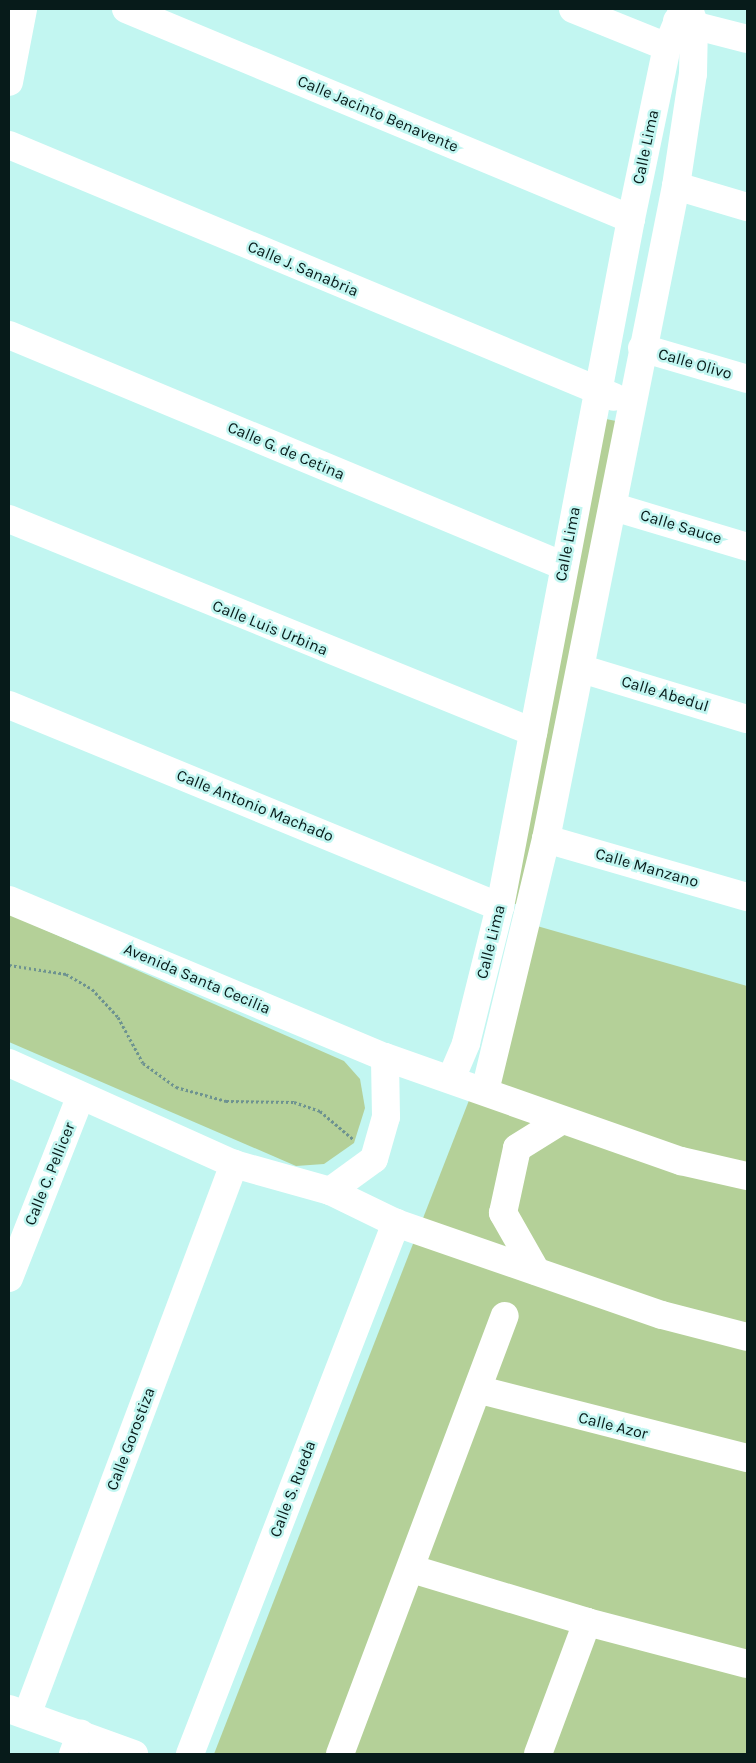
<!DOCTYPE html>
<style>
body{margin:0}
#map{position:relative;width:756px;height:1763px;overflow:hidden;background:#c2f6f1;font-family:Karla,sans-serif}
div>[style]{position:absolute}
.green>*{inset:0;background:#b4d098}
.path>*{height:3px;margin-top:-1.5px;transform-origin:0;background:repeating-linear-gradient(90deg,#6e9390 0 2.5px,transparent 0 5px)}
.minor>*{height:28px;margin:-14px;padding:0 14px;transform-origin:14px;border-radius:14px;background:#fff}
.tertiary>*{height:28px;margin:-14px;padding:0 14px;transform-origin:14px;border-radius:14px;background:#fff}
span{translate:-50% -50%;white-space:nowrap;text-align:center;line-height:1.15;-webkit-text-stroke:5px #c2f6f1;paint-order:stroke}
.street-label{font-size:16px;color:#071b1a}
.frame{position:absolute;inset:0;border:10px solid #071b1a;pointer-events:none}
</style>
<div id="map">
<div class="green">
<div style="clip-path:polygon(606px 419px,616px 421px,525px 906px,511px 903px)"></div>
<div style="clip-path:polygon(9px 914px,344px 1061px,360px 1079px,365px 1108px,354px 1143px,324px 1164px,296px 1166px,9px 1042px)"></div>
<div style="clip-path:polygon(537px 926px,747px 986px,747px 1754px,214px 1754px)"></div>
</div>
<div class="path">
<div style="left:9px;top:965px;width:58px;rotate:9deg"></div>
<div style="left:66px;top:974px;width:30px;rotate:30deg"></div>
<div style="left:92px;top:989px;width:38px;rotate:47deg"></div>
<div style="left:118px;top:1017px;width:52px;rotate:61.5deg"></div>
<div style="left:143px;top:1063px;width:41px;rotate:36deg"></div>
<div style="left:176px;top:1087px;width:52px;rotate:15.6deg"></div>
<div style="left:226px;top:1101px;width:68px;rotate:0.8deg"></div>
<div style="left:294px;top:1102px;width:28px;rotate:19deg"></div>
<div style="left:320px;top:1111px;width:43px;rotate:40.3deg"></div>
</div>
<div class="minor">
<div style="left:126px;top:9px;width:547px;rotate:22.58deg"></div>
<div style="left:573px;top:9px;width:101px;rotate:22deg"></div>
<div style="left:677px;top:21px;width:72px;rotate:14.4deg"></div>
<div style="left:9px;top:82px;width:74px;rotate:-79.1deg"></div>
<div style="left:9px;top:145px;width:655px;rotate:22.61deg"></div>
<div style="left:676px;top:186px;width:74px;rotate:16.5deg"></div>
<div style="left:9px;top:335px;width:601px;rotate:22.6deg"></div>
<div style="left:642px;top:348px;width:109px;rotate:16.4deg"></div>
<div style="left:614px;top:507px;width:139px;rotate:16.7deg"></div>
<div style="left:9px;top:519px;width:566px;rotate:22.12deg"></div>
<div style="left:582px;top:669px;width:172px;rotate:16.9deg"></div>
<div style="left:9px;top:705px;width:531px;rotate:22.36deg"></div>
<div style="left:546px;top:839px;width:209px;rotate:16.1deg"></div>
<div style="left:451px;top:1079px;width:39px;rotate:-67deg"></div>
<div style="left:466px;top:1043px;width:140px;rotate:-76deg"></div>
<div style="left:500px;top:907px;width:700px;rotate:-79.22deg"></div>
<div style="left:631px;top:219px;width:176px;rotate:-78.2deg"></div>
<div style="left:667px;top:47px;width:41px;rotate:-67.2deg"></div>
<div style="left:485px;top:1091px;width:259px;rotate:-76.4deg"></div>
<div style="left:546px;top:839px;width:666px;rotate:-78.74deg"></div>
<div style="left:676px;top:186px;width:113px;rotate:-81.4deg"></div>
<div style="left:693px;top:74px;width:51px;rotate:-88.9deg"></div>
<div style="left:694px;top:23px;width:15px;rotate:-110deg"></div>
<div style="left:9px;top:1278px;width:193px;rotate:-68.5deg"></div>
<div style="left:480px;top:1390px;width:276px;rotate:14.3deg"></div>
<div style="left:412px;top:1569px;width:183px;rotate:16.8deg"></div>
<div style="left:587px;top:1622px;width:165px;rotate:14.7deg"></div>
<div style="left:9px;top:1709px;width:133px;rotate:19.8deg"></div>
<div style="left:27px;top:1715px;width:589px;rotate:-69.41deg"></div>
<div style="left:73px;top:1754px;width:22px;rotate:-69deg"></div>
<div style="left:190px;top:1754px;width:570px;rotate:-68.8deg"></div>
<div style="left:340px;top:1754px;width:468px;rotate:-69.4deg"></div>
<div style="left:538px;top:1754px;width:141px;rotate:-69.6deg"></div>
</div>
<div class="tertiary">
<div style="left:9px;top:900px;width:407px;rotate:22.7deg"></div>
<div style="left:385px;top:1057px;width:314px;rotate:19.4deg"></div>
<div style="left:681px;top:1161px;width:68px;rotate:12.8deg"></div>
<div style="left:9px;top:1063px;width:247px;rotate:24.2deg"></div>
<div style="left:234px;top:1164px;width:100px;rotate:15.7deg"></div>
<div style="left:330px;top:1191px;width:73px;rotate:25.9deg"></div>
<div style="left:396px;top:1223px;width:281px;rotate:19.1deg"></div>
<div style="left:662px;top:1315px;width:88px;rotate:14.5deg"></div>
<div style="left:330px;top:1191px;width:54px;rotate:-36deg"></div>
<div style="left:374px;top:1159px;width:44px;rotate:-74.1deg"></div>
<div style="left:386px;top:1117px;width:60px;rotate:-91deg"></div>
<div style="left:536px;top:1271px;width:67px;rotate:-119.6deg"></div>
<div style="left:503px;top:1213px;width:66px;rotate:-77.8deg"></div>
<div style="left:517px;top:1148px;width:53px;rotate:-31.9deg"></div>
</div>
<div class="street-label">
<span style="left:378px;top:114px;rotate:23deg">Calle Jacinto Benavente</span>
<span style="left:646px;top:147px;rotate:-78deg">Calle Lima</span>
<span style="left:303px;top:269px;rotate:23deg">Calle J. Sanabria</span>
<span style="left:695px;top:364px;rotate:16deg">Calle Olivo</span>
<span style="left:286px;top:451px;rotate:23deg">Calle G. de Cetina</span>
<span style="left:681px;top:527px;rotate:17deg">Calle Sauce</span>
<span style="left:568px;top:544px;rotate:-79deg">Calle Lima</span>
<span style="left:270px;top:628px;rotate:22deg">Calle Luis Urbina</span>
<span style="left:665px;top:694px;rotate:17deg">Calle Abedul</span>
<span style="left:255px;top:806px;rotate:22deg">Calle Antonio Machado</span>
<span style="left:647px;top:868px;rotate:16deg">Calle Manzano</span>
<span style="left:491px;top:942px;rotate:-76deg">Calle Lima</span>
<span style="left:197px;top:979px;rotate:23deg">Avenida Santa Cecilia</span>
<span style="left:50px;top:1174px;rotate:-68deg">Calle C. Pellicer</span>
<span style="left:613px;top:1426px;rotate:14deg">Calle Azor</span>
<span style="left:131px;top:1439px;rotate:-69deg">Calle Gorostiza</span>
<span style="left:293px;top:1489px;rotate:-69deg">Calle S. Rueda</span>
</div>
<div class="frame"></div>
</div>
